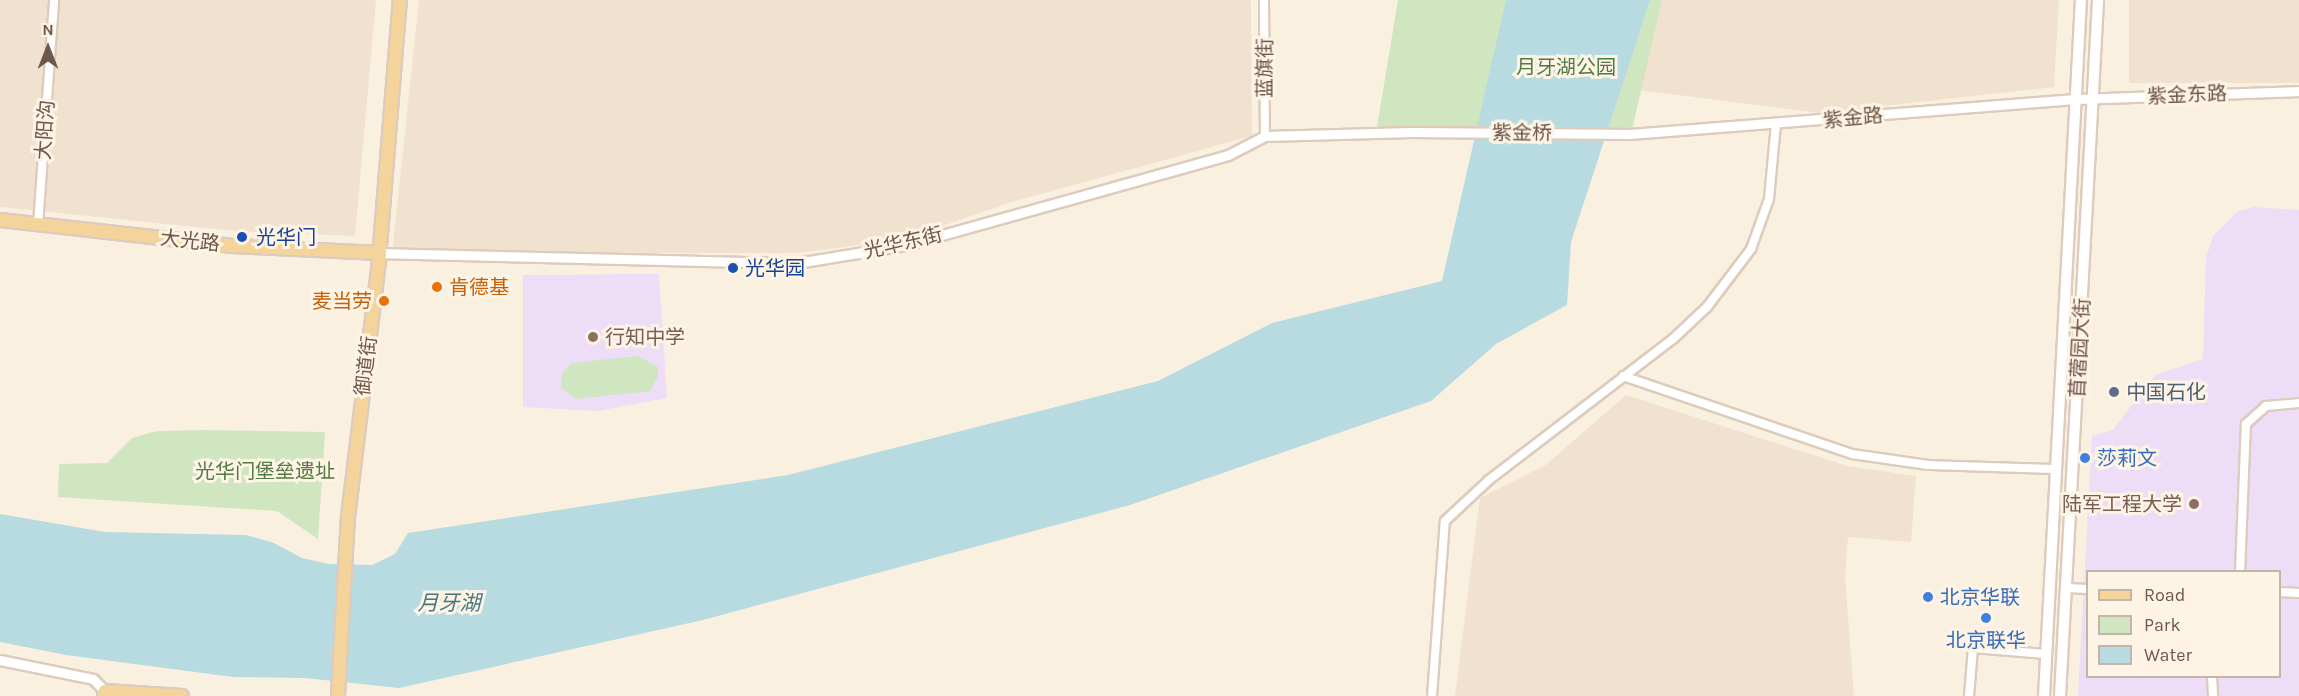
<!DOCTYPE html>
<meta charset="utf-8">
<style>
body{margin:0}
#map{position:relative;width:2299px;height:696px;overflow:hidden;background:#faf0e0;font-family:Karla,"Noto Sans SC",sans-serif}
div>[style]{position:absolute}
.residential>*{inset:0;background:#f1e2cf;transform-origin:0 0}
.education>*{inset:0;background:#edddf6}
.green>*{inset:0;background:#cfe6c0}
.water>*{inset:0;background:#b7dbe1}
.roads{filter:drop-shadow(2px 0 #ddccbd) drop-shadow(-2px 0 #ddccbd) drop-shadow(0 2px #ddccbd) drop-shadow(0 -2px #ddccbd)}
.minor>*{height:8px;margin:-4px;padding:0 4px;transform-origin:4px;border-radius:4px;background:#fff}
.tertiary>*{height:9px;margin:-4.5px;padding:0 4.5px;transform-origin:4.5px;border-radius:4.5px;background:#fff}
.secondary>*{height:10px;margin:-5px;padding:0 5px;transform-origin:5px;border-radius:5px;background:#fff}
.primary>*{height:12px;margin:-6px;padding:0 6px;transform-origin:6px;border-radius:6px;background:#f5d49c}
.dots>*{width:16px;height:16px;translate:-50% -50%;box-sizing:border-box;border:3px solid #fef4e6;border-radius:50%}
span{translate:-50% -50%;white-space:nowrap;text-align:center;line-height:1.15;-webkit-text-stroke:6px #fef4e6;paint-order:stroke}
.park-label{font-size:20px;color:#547a45}
.street-label{font-size:20px;color:#6f574a}
.transit-label{font-size:20px;color:#164399}
.left{translate:0 -50%;text-align:left}
.food-label{font-size:20px;color:#c56008}
.right{translate:-100% -50%;text-align:right}
.education-label{font-size:20px;color:#785e54}
.service-label{font-size:20px;color:#4e5e75}
.shop-label{font-size:20px;color:#366cbe}
.water-label{font-size:21px;color:#467781;font-style:italic}
.legend{position:absolute;left:2086px;top:570px;width:195px;height:108px;box-sizing:border-box;background:#fef4e6;border:2px solid #c5b5a8;margin:0;padding:8px 10px;list-style:none;font-size:18px;color:#6f574a}
.legend li{display:flex;align-items:center;gap:12px;height:30px}
.legend b{width:30px;border:2px solid #c5b5a8}
.north{position:absolute;left:18px;top:18px;width:60px;height:60px;-webkit-text-stroke:4px #fef4e6;paint-order:stroke;rotate:0deg;font-size:16px;font-weight:700;line-height:24px;text-align:center;color:#6f574a}
.north::after{content:'';display:block;margin:auto;width:21px;height:27px;background:#6f574a;clip-path:polygon(50% 0,100% 100%,50% 72%,0 100%)}
</style>
<div id="map">
<div class="residential">
<div style="clip-path:polygon(0 0,376px 0,355px 236px,235px 231px,0 207px)"></div>
<div style="clip-path:polygon(419px 0,1251px 0,1252px 136px,1011px 202px,905px 239px,797px 253px,392px 253px)"></div>
<div style="clip-path:polygon(1662px 0,2059px 0,2054px 87px,1820px 113px,1639px 90px)"></div>
<div style="left:2129px;top:0;width:170px;height:83px"></div>
<div style="clip-path:polygon(1626px 395px,1847px 466px,1916px 476px,1911px 542px,1848px 537px,1845px 577px,1854px 696px,1455px 696px,1480px 498px,1547px 464px)"></div>
</div>
<div class="education">
<div style="clip-path:polygon(evenodd,2254px 207px,2299px 210px,2299px 696px,2078px 696px,2092px 436px,2113px 430px,2155px 375px,2203px 359px,2206px 258px,2213px 236px,2237px 212px,2254px 207px,2088px 572px,2280px 572px,2280px 676px,2088px 676px,2088px 572px)"></div>
<div style="clip-path:polygon(659px 274px,667px 398px,598px 411px,523px 407px,523px 275px)"></div>
</div>
<div class="green">
<div style="clip-path:polygon(1398px 0,1662px 0,1631px 134px,1376px 133px)"></div>
<div style="clip-path:polygon(638px 356px,658px 367px,658px 376px,650px 391px,576px 399px,561px 388px,562px 373px,572px 363px)"></div>
<div style="clip-path:polygon(204px 430px,325px 432px,318px 539px,277px 511px,58px 497px,59px 464px,107px 463px,132px 438px,157px 431px)"></div>
</div>
<div class="water">
<div style="clip-path:polygon(1506px 0,1650px 0,1571px 242px,1567px 305px,1496px 344px,1431px 401px,1130px 505px,703px 620px,399px 688px,305px 678px,233px 677px,66px 655px,0 642px,0 514px,105px 532px,246px 535px,274px 543px,302px 558px,329px 564px,372px 565px,395px 554px,408px 533px,788px 475px,1158px 381px,1272px 323px,1442px 281px)"></div>
</div>
<div class="roads">
<div class="minor">
<div style="left:1264px;top:0;width:136px;rotate:89.6deg"></div>
<div style="left:38px;top:225px;width:226px;rotate:-85.9deg"></div>
<div style="left:1623px;top:376px;width:242px;rotate:18.8deg"></div>
<div style="left:1852px;top:454px;width:77px;rotate:8.2deg"></div>
<div style="left:1928px;top:465px;width:129px;rotate:1.8deg"></div>
<div style="left:2240px;top:572px;width:148px;rotate:-87.7deg"></div>
<div style="left:2246px;top:424px;width:27px;rotate:-42deg"></div>
<div style="left:2266px;top:406px;width:33px;rotate:-5deg"></div>
<div style="left:2068px;top:588px;width:20px;rotate:3deg"></div>
<div style="left:2280px;top:592px;width:19px;rotate:3deg"></div>
<div style="left:2212px;top:676px;width:20px;rotate:87deg"></div>
<div style="left:1432px;top:696px;width:175px;rotate:-85.8deg"></div>
<div style="left:1445px;top:521px;width:60px;rotate:-43deg"></div>
<div style="left:1489px;top:480px;width:232px;rotate:-37.5deg"></div>
<div style="left:1673px;top:339px;width:47px;rotate:-43.3deg"></div>
<div style="left:1707px;top:307px;width:73px;rotate:-52.8deg"></div>
<div style="left:1751px;top:249px;width:53px;rotate:-70.2deg"></div>
<div style="left:1769px;top:199px;width:75px;rotate:-84.7deg"></div>
<div style="left:1969px;top:696px;width:48px;rotate:-85.2deg"></div>
<div style="left:1973px;top:648px;width:73px;rotate:4.7deg"></div>
</div>
<div class="tertiary">
<div style="left:376px;top:253px;width:421px;rotate:1.4deg"></div>
<div style="left:797px;top:263px;width:110px;rotate:-9.4deg"></div>
<div style="left:906px;top:245px;width:334px;rotate:-15.6deg"></div>
<div style="left:1228px;top:155px;width:42px;rotate:-27.2deg"></div>
<div style="left:1265px;top:136px;width:147px;rotate:-1.6deg"></div>
<div style="left:1412px;top:132px;width:219px;rotate:0.5deg"></div>
<div style="left:1631px;top:134px;width:444px;rotate:-4.5deg"></div>
<div style="left:2074px;top:99px;width:225px;rotate:-2deg"></div>
<div style="left:0;top:660px;width:95px;rotate:11.5deg"></div>
<div style="left:93px;top:679px;width:17px;rotate:45deg"></div>
</div>
<div class="secondary">
<div style="left:2044px;top:696px;width:697px;rotate:-86.96deg"></div>
<div style="left:2060px;top:696px;width:697px;rotate:-86.87deg"></div>
</div>
<div class="primary">
<div style="left:0;top:220px;width:234px;rotate:6.4deg"></div>
<div style="left:233px;top:246px;width:147px;rotate:2.7deg"></div>
<div style="left:380px;top:253px;width:265px;rotate:96.9deg"></div>
<div style="left:348px;top:516px;width:180px;rotate:93.2deg"></div>
<div style="left:379px;top:259px;width:260px;rotate:-85.4deg"></div>
<div style="left:104px;top:696px;width:5px;rotate:-79deg"></div>
<div style="left:105px;top:691px;width:77px;rotate:3.7deg"></div>
</div>
</div>
<div class="dots">
<div style="left:242px;top:237px;background:#1a4fb4"></div>
<div style="left:733px;top:268px;background:#1a4fb4"></div>
<div style="left:437px;top:287px;background:#e8710a"></div>
<div style="left:384px;top:301px;background:#e8710a"></div>
<div style="left:593px;top:337px;background:#8d6e63"></div>
<div style="left:2114px;top:392px;background:#5c6f8a"></div>
<div style="left:2085px;top:458px;background:#3f7fe0"></div>
<div style="left:2194px;top:504px;background:#8d6e63"></div>
<div style="left:1928px;top:597px;background:#3f7fe0"></div>
<div style="left:1986px;top:618px;background:#3f7fe0"></div>
</div>
<div class="park-label">
<span style="left:1566px;top:67px">月牙湖公园</span>
<span style="left:265px;top:471px">光华门堡垒遗址</span>
</div>
<div class="street-label">
<span style="left:1265px;top:68px;rotate:-90deg">蓝旗街</span>
<span style="left:2187px;top:95px;rotate:-2deg">紫金东路</span>
<span style="left:1853px;top:118px;rotate:-5deg">紫金路</span>
<span style="left:45px;top:130px;rotate:-86deg">大阳沟</span>
<span style="left:1522px;top:133px;rotate:1deg">紫金桥</span>
<span style="left:190px;top:241px;rotate:6deg">大光路</span>
<span style="left:903px;top:243px;rotate:-13deg">光华东街</span>
<span style="left:2080px;top:348px;rotate:-87deg">苜蓿园大街</span>
<span style="left:366px;top:366px;rotate:-83deg">御道街</span>
</div>
<div class="transit-label">
<span class="left" style="left:256px;top:237px">光华门</span>
<span class="left" style="left:745px;top:268px">光华园</span>
</div>
<div class="food-label">
<span class="left" style="left:449px;top:287px">肯德基</span>
<span class="right" style="left:372px;top:301px">麦当劳</span>
</div>
<div class="education-label">
<span class="left" style="left:605px;top:337px">行知中学</span>
<span class="right" style="left:2182px;top:504px">陆军工程大学</span>
</div>
<div class="service-label">
<span class="left" style="left:2126px;top:392px">中国石化</span>
</div>
<div class="shop-label">
<span class="left" style="left:2097px;top:458px">莎莉文</span>
<span class="left" style="left:1940px;top:597px">北京华联</span>
<span style="left:1986px;top:640px">北京联华</span>
</div>
<div class="water-label">
<span style="left:449px;top:603px">月牙湖</span>
</div>
<ul class="legend">
<li><b style="height:8px;background:#f5d49c"></b>Road</li>
<li><b style="height:16px;background:#cfe6c0"></b>Park</li>
<li><b style="height:16px;background:#b7dbe1"></b>Water</li>
</ul>
<div class="north">N</div>
</div>
